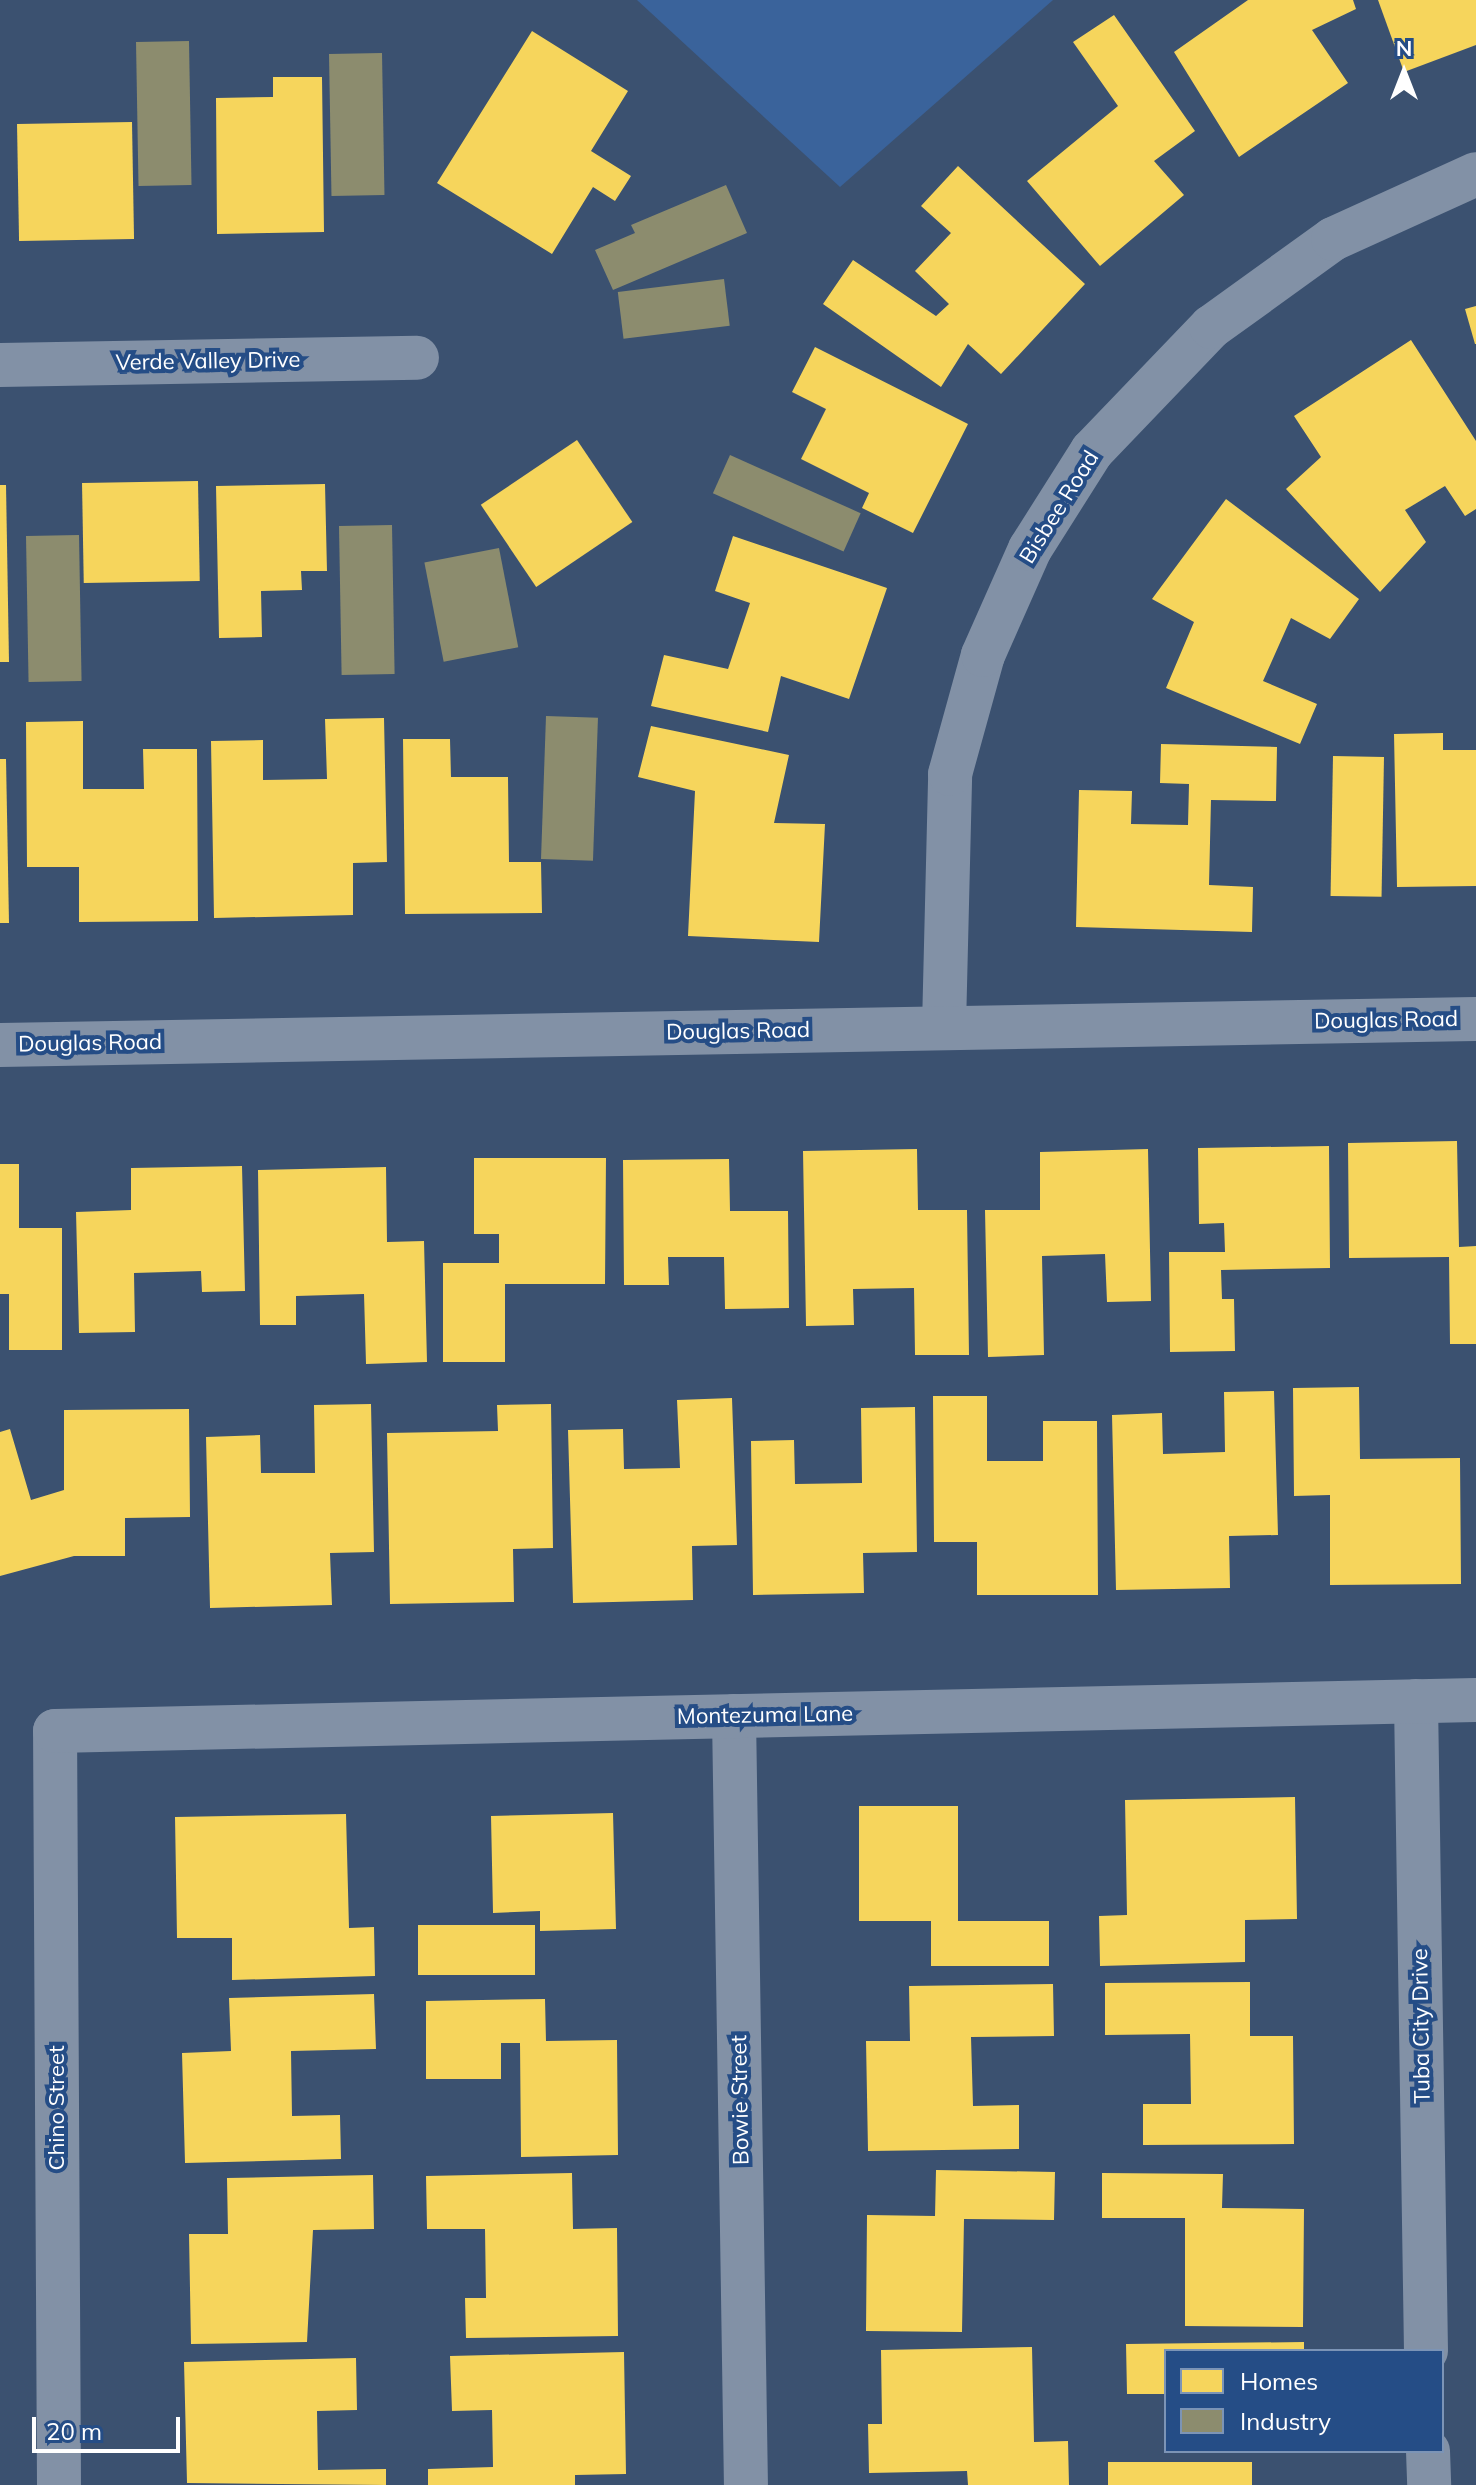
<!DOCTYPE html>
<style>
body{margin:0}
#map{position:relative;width:1476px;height:2485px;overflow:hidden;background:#3b5170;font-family:Mulish,sans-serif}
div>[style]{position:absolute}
.green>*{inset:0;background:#3a639b}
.homes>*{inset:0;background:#f6d55c;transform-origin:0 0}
.industry>*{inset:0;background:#8c8c6e;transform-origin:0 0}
.street>*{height:44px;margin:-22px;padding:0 22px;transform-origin:22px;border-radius:22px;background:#8291a6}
span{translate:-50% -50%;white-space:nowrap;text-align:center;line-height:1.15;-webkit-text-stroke:8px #254d86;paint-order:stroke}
.street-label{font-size:22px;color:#fff}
.legend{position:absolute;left:1164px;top:2349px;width:280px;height:104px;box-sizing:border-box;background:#254d86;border:2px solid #7c94b6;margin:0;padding:10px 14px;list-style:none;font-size:24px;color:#fff}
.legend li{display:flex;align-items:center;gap:16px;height:40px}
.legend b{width:40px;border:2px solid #7c94b6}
.north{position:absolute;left:1364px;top:32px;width:80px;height:80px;-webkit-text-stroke:6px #254d86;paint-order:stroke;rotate:0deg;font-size:22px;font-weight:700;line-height:32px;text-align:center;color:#fff}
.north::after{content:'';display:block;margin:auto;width:28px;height:36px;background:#fff;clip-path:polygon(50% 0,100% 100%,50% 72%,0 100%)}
.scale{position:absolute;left:32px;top:2417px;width:148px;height:36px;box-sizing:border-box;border:4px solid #fff;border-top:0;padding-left:10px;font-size:24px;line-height:28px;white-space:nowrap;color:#fff;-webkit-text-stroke:6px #254d86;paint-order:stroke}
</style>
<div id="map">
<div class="green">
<div style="clip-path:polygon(637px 0,1053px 0,840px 187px)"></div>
</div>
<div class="homes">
<div style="clip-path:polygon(1248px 0,1353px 0,1356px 9px,1312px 30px,1348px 83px,1239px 157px,1174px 52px)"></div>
<div style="clip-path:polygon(1378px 0,1476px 0,1476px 45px,1404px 72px)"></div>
<div style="clip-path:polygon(1114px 15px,1195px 131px,1154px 161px,1184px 195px,1100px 266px,1027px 181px,1118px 106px,1073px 42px)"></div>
<div style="clip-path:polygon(532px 31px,628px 91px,591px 151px,631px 176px,615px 201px,593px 187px,552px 254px,437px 183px)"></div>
<div style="clip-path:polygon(273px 77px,322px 77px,324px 232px,217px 234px,216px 98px,273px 97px)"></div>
<div style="left:132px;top:122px;width:117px;height:115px;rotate:89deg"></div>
<div style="clip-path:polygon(958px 166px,1085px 284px,1001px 374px,968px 344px,941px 387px,823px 304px,853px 260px,936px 316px,949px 304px,915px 271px,951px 233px,921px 206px)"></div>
<div style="clip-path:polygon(1476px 306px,1476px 344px,1475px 344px,1465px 309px)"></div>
<div style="clip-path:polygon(1411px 340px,1476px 441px,1476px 509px,1465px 516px,1445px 486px,1405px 510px,1426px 542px,1380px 592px,1286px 489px,1321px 457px,1294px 416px)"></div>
<div style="clip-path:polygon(815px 347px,968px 424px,913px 533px,862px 508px,869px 493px,801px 459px,826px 409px,792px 392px)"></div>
<div style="left:577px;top:440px;width:99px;height:116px;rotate:56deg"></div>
<div style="left:198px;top:481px;width:100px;height:116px;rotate:89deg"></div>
<div style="clip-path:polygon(325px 484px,327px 571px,301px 571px,302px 590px,261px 591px,262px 637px,219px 638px,216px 486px)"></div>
<div style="clip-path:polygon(0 485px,6px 485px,9px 662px,0 662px)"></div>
<div style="clip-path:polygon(1226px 499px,1359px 599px,1330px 639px,1291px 618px,1263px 681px,1317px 704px,1300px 744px,1166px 688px,1194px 622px,1152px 599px)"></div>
<div style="clip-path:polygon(733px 536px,887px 588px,849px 699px,781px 676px,768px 732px,651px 706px,664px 655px,728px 669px,750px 603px,715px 591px)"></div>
<div style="clip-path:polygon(384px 718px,387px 862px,353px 863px,353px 915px,214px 918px,211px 741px,263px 740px,263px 780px,327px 779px,325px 719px)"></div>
<div style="clip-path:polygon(83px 721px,83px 789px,144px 789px,143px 749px,197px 749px,198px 921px,79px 922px,79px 867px,27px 867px,26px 722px)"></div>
<div style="clip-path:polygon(651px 726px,789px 755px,774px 823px,825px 824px,819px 942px,688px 936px,695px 791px,638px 777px)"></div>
<div style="clip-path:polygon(1443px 733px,1443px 750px,1476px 750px,1476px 886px,1397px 887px,1394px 734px)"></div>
<div style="clip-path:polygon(403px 739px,450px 739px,451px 777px,508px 777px,509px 862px,541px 862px,542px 913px,405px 914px)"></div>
<div style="clip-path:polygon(1161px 744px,1277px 747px,1276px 801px,1211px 800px,1209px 885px,1253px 887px,1252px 932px,1076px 927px,1079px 790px,1132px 791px,1131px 824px,1188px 825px,1189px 784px,1160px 783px)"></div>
<div style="left:1333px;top:756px;width:51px;height:140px;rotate:1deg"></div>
<div style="clip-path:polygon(0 759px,6px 759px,9px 923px,0 923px)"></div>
<div style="clip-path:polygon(1457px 1141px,1459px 1247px,1476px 1246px,1476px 1344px,1450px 1344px,1449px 1257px,1349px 1258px,1348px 1143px)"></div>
<div style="clip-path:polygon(1329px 1146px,1330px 1268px,1221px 1270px,1222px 1299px,1234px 1299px,1235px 1351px,1170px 1352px,1169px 1252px,1225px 1252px,1224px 1223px,1199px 1224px,1198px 1148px)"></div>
<div style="clip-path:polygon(917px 1149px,918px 1210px,967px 1210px,969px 1355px,915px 1355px,914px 1288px,853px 1289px,854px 1325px,806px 1326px,803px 1151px)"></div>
<div style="clip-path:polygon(1148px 1149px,1151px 1301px,1107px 1302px,1105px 1254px,1042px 1256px,1044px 1355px,988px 1357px,985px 1210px,1040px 1210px,1040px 1152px)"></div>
<div style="clip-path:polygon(474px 1158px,606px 1158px,605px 1284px,505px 1284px,505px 1362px,443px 1362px,443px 1263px,499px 1263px,499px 1234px,474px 1234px)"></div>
<div style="clip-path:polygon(729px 1159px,730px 1211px,788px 1211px,789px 1308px,725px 1309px,724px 1257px,668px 1257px,669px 1285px,624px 1285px,623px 1160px)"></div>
<div style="clip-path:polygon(0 1164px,19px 1164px,19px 1228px,62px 1228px,62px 1350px,9px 1350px,9px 1294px,0 1294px)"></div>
<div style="clip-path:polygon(242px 1166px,245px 1291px,202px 1292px,201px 1271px,134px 1273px,135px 1332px,79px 1333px,76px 1212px,131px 1210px,131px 1168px)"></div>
<div style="clip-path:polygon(386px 1167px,387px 1242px,424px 1241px,427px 1362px,366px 1364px,364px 1294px,296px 1296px,296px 1325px,260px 1325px,258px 1170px)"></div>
<div style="clip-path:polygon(1359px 1387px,1360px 1459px,1460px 1458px,1461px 1584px,1330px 1585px,1330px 1495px,1294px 1496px,1293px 1388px)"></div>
<div style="clip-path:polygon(1274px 1391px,1278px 1535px,1229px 1536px,1230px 1588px,1116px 1590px,1112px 1415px,1162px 1413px,1163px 1454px,1225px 1452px,1224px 1392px)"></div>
<div style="clip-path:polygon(933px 1396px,987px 1396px,987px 1461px,1043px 1461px,1043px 1421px,1097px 1421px,1098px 1595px,977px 1595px,977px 1542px,934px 1542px)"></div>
<div style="clip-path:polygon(732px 1398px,737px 1545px,692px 1546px,693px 1600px,573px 1603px,568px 1430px,623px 1429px,624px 1469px,680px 1468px,677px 1400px)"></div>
<div style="clip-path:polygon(371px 1404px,374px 1552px,330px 1553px,332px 1605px,210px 1608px,206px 1437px,260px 1435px,261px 1473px,315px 1473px,314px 1405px)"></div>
<div style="clip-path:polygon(551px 1404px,553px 1548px,513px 1549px,514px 1602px,390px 1604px,387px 1433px,498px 1431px,497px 1405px)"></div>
<div style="clip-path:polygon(915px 1407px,917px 1552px,863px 1553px,864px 1593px,753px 1595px,751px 1441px,794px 1440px,795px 1484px,862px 1483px,861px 1408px)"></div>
<div style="clip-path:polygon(189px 1409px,190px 1517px,125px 1518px,125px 1556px,74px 1556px,0 1576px,0 1432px,10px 1429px,31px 1500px,64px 1490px,64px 1410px)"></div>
<div style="clip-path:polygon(1295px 1797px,1297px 1919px,1245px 1920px,1245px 1962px,1100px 1966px,1099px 1916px,1127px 1915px,1125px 1800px)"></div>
<div style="clip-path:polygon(859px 1806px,958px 1806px,958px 1921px,1049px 1921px,1049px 1966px,931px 1966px,931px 1921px,859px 1921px)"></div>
<div style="clip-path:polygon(613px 1813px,616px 1929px,540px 1931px,540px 1911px,493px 1913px,491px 1816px)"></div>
<div style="clip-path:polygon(346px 1814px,349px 1928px,374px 1927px,375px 1976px,232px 1980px,232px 1938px,177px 1938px,175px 1817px)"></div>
<div style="left:418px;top:1925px;width:117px;height:50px"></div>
<div style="clip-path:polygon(1250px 1982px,1250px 2036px,1293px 2036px,1294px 2144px,1143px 2145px,1143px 2104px,1191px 2104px,1190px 2034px,1105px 2035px,1105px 1983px)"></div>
<div style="clip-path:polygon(1053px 1984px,1054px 2036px,971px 2037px,973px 2106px,1019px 2105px,1019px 2149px,868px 2151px,866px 2041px,910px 2041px,909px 1986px)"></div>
<div style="clip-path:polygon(374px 1994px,376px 2049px,291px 2051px,292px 2116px,340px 2115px,341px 2159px,185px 2163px,182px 2053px,231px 2051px,229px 1998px)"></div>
<div style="clip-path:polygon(545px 1999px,546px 2041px,617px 2040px,618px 2155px,521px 2157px,520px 2043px,501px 2043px,501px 2079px,426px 2079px,426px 2001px)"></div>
<div style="clip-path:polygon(936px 2170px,1055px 2172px,1054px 2220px,964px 2219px,962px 2332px,866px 2331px,867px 2215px,935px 2216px)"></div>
<div style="clip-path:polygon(572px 2173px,573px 2229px,617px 2228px,618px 2336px,466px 2338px,465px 2298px,486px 2298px,485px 2229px,427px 2229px,426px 2176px)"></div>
<div style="clip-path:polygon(1102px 2173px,1223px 2174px,1222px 2208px,1304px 2209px,1303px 2327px,1185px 2326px,1185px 2218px,1102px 2218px)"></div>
<div style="clip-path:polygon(373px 2175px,374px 2229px,313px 2230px,307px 2342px,191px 2344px,189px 2234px,228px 2234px,227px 2178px)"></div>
<div style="clip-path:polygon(1304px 2342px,1304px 2351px,1166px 2351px,1166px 2394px,1127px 2394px,1126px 2344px)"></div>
<div style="clip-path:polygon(1032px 2347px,1034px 2442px,1068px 2441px,1069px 2485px,968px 2485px,967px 2471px,869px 2473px,868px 2424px,882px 2424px,881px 2350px)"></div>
<div style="clip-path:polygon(624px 2352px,626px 2474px,575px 2475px,575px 2485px,428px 2485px,428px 2469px,493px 2467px,492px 2410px,452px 2411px,450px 2356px)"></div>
<div style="clip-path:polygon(356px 2358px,357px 2410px,317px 2411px,318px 2470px,386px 2469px,386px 2485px,187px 2483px,184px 2362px)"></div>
<div style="left:1252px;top:2462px;width:23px;height:144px;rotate:90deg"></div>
</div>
<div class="industry">
<div style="left:189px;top:41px;width:144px;height:53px;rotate:89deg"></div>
<div style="left:382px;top:53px;width:142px;height:53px;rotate:89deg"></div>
<div style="clip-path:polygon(726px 185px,747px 233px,613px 290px,595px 250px,635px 233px,631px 225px)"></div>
<div style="left:724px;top:279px;width:47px;height:107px;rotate:83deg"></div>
<div style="left:730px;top:455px;width:143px;height:42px;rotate:24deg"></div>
<div style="left:392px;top:525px;width:149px;height:53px;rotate:89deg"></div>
<div style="left:79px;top:535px;width:146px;height:53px;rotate:89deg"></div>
<div style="left:499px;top:548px;width:101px;height:76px;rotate:79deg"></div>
<div style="left:546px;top:716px;width:52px;height:143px;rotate:2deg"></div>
</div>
<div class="street">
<div style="left:0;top:365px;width:417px;rotate:-1deg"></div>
<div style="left:944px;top:1027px;width:253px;rotate:-88.6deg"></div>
<div style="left:950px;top:774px;width:123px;rotate:-74.5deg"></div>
<div style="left:983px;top:655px;width:116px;rotate:-66.1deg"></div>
<div style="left:1030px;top:549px;width:116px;rotate:-57.7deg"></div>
<div style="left:1092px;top:451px;width:172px;rotate:-46.2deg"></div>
<div style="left:1211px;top:327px;width:150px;rotate:-35.8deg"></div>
<div style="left:1333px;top:239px;width:157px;rotate:-24.4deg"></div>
<div style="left:0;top:1045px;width:1476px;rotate:-1.01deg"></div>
<div style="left:1416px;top:1701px;width:650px;rotate:89.12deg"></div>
<div style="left:734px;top:1716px;width:769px;rotate:89.11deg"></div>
<div style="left:1428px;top:2451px;width:34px;rotate:88deg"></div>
<div style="left:59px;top:2485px;width:754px;rotate:-90.3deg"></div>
<div style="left:55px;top:1731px;width:1421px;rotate:-1.25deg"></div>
</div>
<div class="street-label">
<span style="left:208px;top:361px;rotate:-1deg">Verde Valley Drive</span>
<span style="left:1059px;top:507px;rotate:-58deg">Bisbee Road</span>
<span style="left:1386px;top:1020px;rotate:-1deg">Douglas Road</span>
<span style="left:738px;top:1031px;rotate:-1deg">Douglas Road</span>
<span style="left:90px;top:1043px;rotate:-1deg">Douglas Road</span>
<span style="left:765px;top:1715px;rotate:-1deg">Montezuma Lane</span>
<span style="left:1421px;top:2026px;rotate:-91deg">Tuba City Drive</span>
<span style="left:740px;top:2100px;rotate:-91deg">Bowie Street</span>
<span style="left:57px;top:2108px;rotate:-90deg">Chino Street</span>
</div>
<ul class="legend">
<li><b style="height:22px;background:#f6d55c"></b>Homes</li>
<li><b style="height:22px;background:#8c8c6e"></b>Industry</li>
</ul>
<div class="north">N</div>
<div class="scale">20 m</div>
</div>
